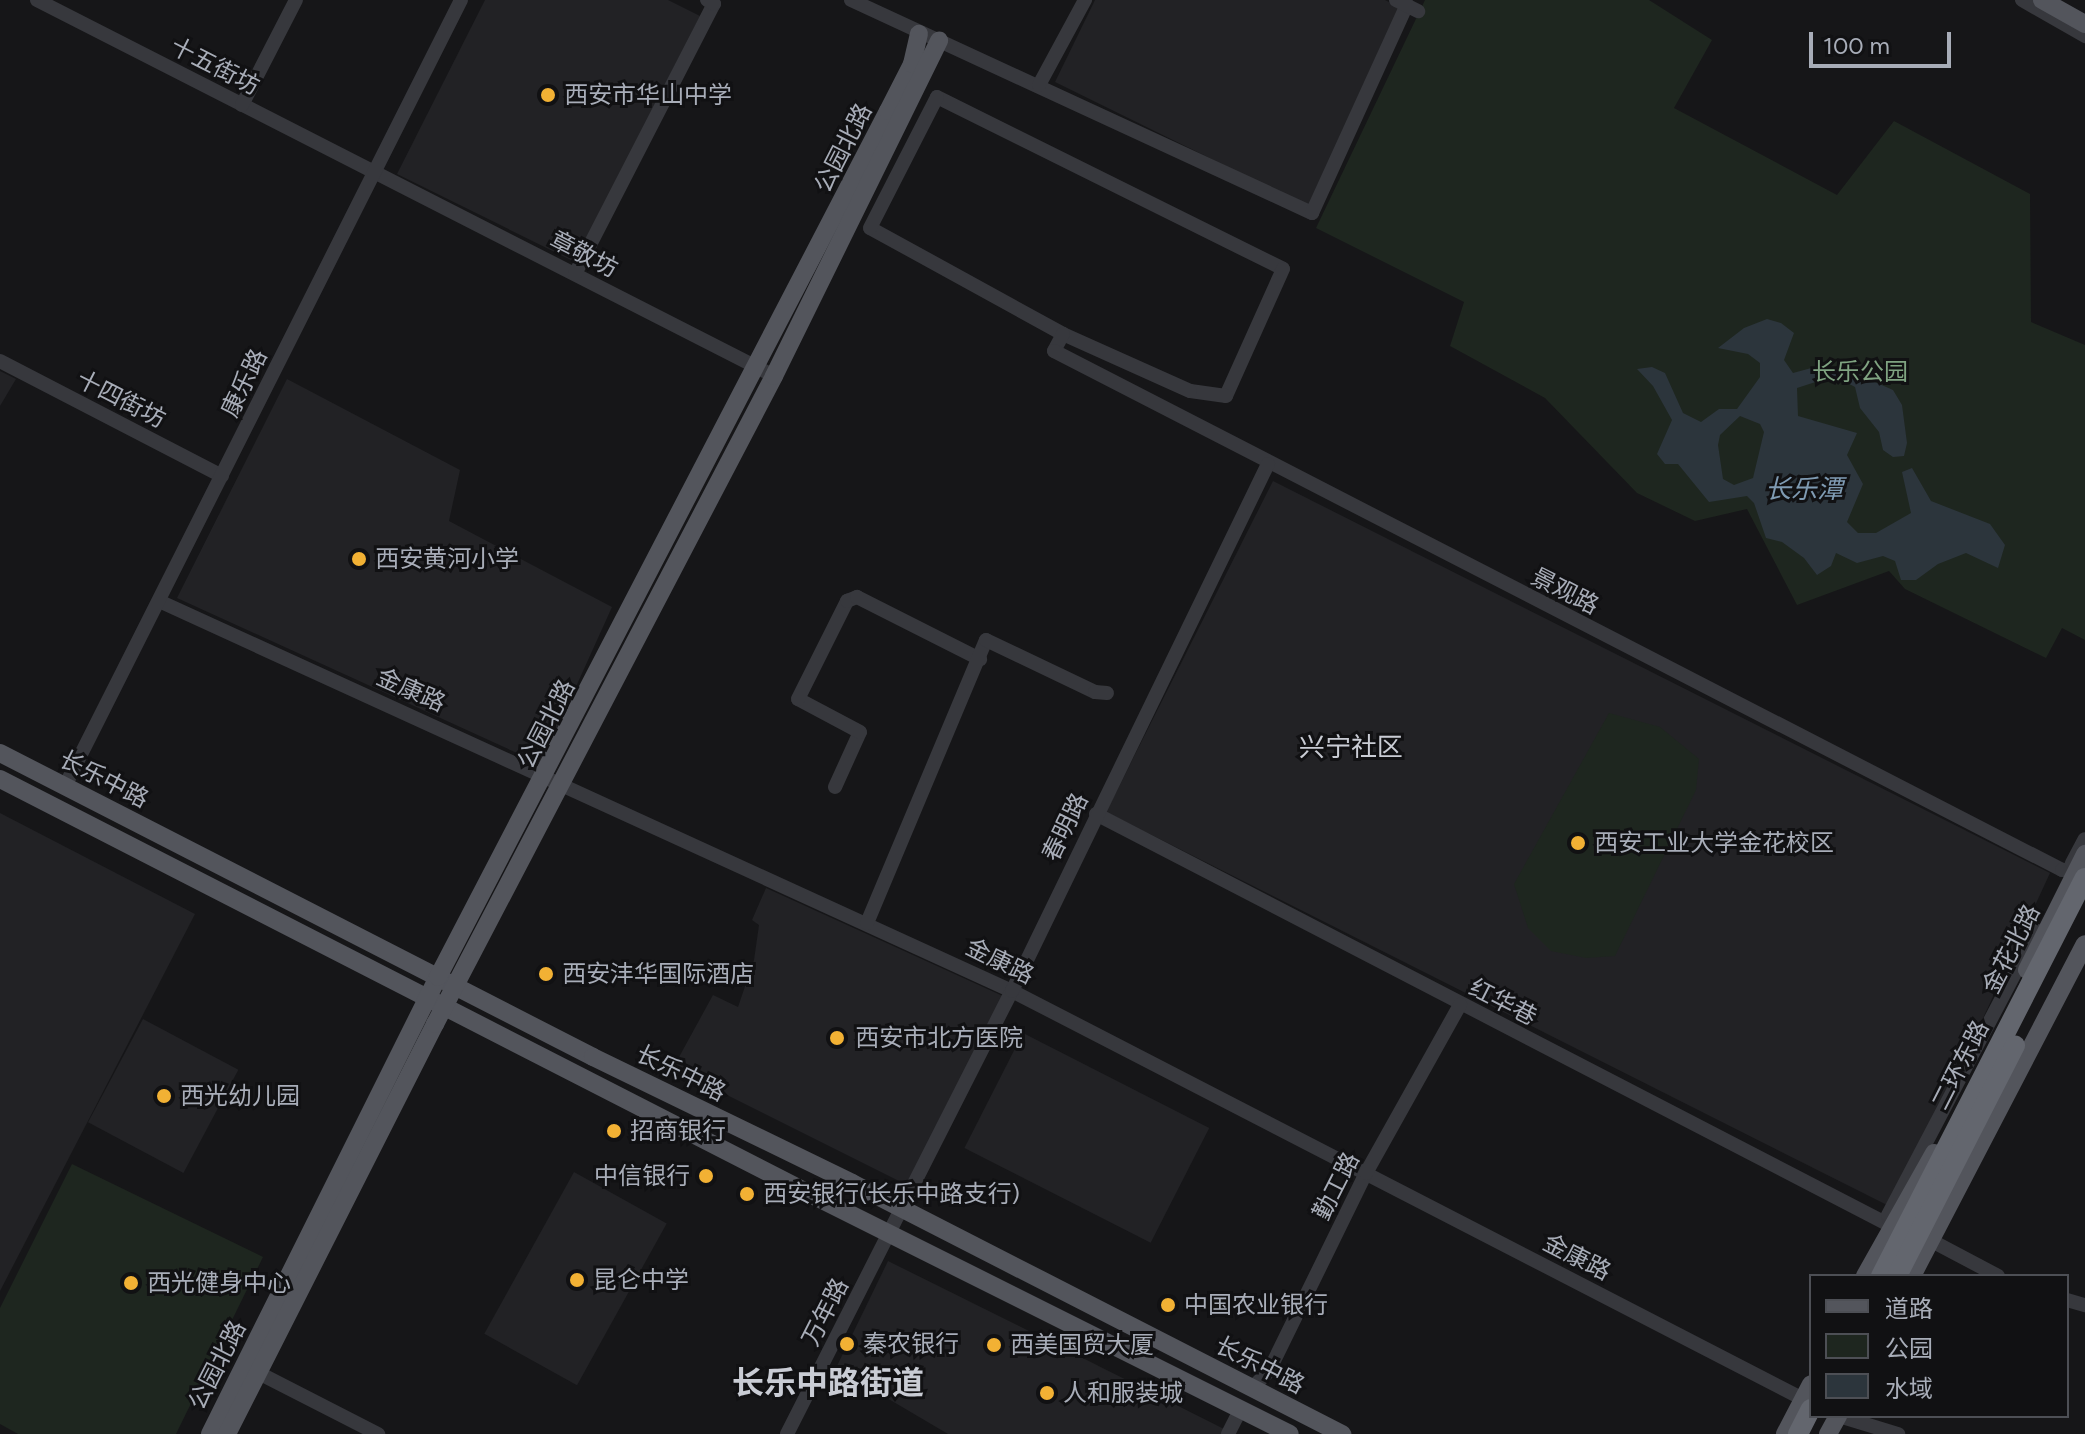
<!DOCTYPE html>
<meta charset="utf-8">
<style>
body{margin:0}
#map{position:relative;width:2085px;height:1434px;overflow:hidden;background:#161618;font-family:Figtree,"Noto Sans SC",sans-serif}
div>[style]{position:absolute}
.built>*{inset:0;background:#222225;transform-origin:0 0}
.green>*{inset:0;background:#1e261f}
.water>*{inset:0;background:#2c353c}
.minor>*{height:14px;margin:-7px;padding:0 7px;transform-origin:7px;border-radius:7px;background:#37383d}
.major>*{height:18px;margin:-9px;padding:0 9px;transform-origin:9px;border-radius:9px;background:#53555c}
.highway>*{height:20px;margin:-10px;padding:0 10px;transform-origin:10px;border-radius:10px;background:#63666e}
.dots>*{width:22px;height:22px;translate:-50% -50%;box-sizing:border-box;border:4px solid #111113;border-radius:50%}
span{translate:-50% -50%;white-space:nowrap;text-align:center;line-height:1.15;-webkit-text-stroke:6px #111113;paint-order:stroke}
.street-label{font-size:24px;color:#a8adb8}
.poi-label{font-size:24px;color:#a8adb8}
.left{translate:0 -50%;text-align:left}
.right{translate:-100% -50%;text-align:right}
.park-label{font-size:24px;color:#7fa381}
.water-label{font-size:26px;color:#7f9bb3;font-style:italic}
.neighbourhood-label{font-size:26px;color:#c9ccd4}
.district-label{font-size:32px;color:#c9ccd4;font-weight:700}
.legend{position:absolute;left:1809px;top:1274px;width:260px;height:144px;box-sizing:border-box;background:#111113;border:2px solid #4d4f55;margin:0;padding:10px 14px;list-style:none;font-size:24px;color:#a8adb8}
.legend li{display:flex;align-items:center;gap:16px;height:40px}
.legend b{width:40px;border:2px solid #4d4f55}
.scale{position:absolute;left:1809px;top:32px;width:142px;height:36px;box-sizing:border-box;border:4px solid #a8adb8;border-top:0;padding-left:10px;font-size:24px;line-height:28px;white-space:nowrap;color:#a8adb8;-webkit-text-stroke:6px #111113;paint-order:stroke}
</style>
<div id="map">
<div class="built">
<div style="clip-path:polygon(485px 0,668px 0,700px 16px,575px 262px,397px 174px)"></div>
<div style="clip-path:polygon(1095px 0,1385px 0,1406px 11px,1315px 210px,1055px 82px)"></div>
<div style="clip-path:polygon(0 371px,16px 379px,0 406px)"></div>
<div style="clip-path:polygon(287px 379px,460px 470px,449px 521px,612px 607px,541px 764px,177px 598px)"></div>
<div style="clip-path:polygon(1273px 481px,2050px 873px,1972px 1042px,1887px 1205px,1106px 812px)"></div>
<div style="clip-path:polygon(0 813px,195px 914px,0 1291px)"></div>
<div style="clip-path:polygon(766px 888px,1005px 997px,909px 1186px,673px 1068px,713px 995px,738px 1007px,754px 960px,759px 925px,752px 920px)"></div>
<div style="left:143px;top:1019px;width:108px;height:117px;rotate:28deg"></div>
<div style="left:1023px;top:1033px;width:209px;height:129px;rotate:27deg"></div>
<div style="left:574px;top:1172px;width:106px;height:185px;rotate:29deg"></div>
<div style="clip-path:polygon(888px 1261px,1025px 1329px,1234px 1434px,948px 1434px,836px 1368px)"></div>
</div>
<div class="green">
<div style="clip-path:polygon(1425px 0,1649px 0,1712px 40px,1674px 108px,1837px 195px,1894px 121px,2030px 194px,2031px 322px,2085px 345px,2085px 640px,2062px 628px,2046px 658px,1905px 589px,1889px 571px,1797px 605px,1747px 509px,1695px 521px,1637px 493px,1545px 398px,1450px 346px,1464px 302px,1316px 228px)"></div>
<div style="clip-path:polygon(1609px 713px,1660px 727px,1699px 759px,1696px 790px,1615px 956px,1586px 958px,1551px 951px,1528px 928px,1514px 884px)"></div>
<div style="clip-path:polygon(72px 1164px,263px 1257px,176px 1434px,18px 1434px,0 1424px,0 1308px)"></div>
</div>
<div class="water">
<div style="clip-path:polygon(evenodd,1767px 319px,1781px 323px,1794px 333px,1784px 360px,1793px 373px,1815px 367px,1841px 367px,1893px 390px,1902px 405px,1907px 443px,1904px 456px,1893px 457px,1883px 450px,1879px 432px,1860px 408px,1855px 387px,1834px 376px,1797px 388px,1798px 416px,1857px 433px,1847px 455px,1863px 484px,1847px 522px,1858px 533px,1876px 533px,1911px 513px,1902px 472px,1912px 468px,1931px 501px,1990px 524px,2005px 545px,1998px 568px,1966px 553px,1938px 564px,1916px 580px,1901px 580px,1895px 561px,1883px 556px,1857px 563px,1836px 553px,1831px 566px,1817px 575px,1804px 558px,1782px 542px,1766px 538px,1754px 503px,1747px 496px,1709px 502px,1678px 464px,1665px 464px,1657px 454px,1672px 420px,1653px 386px,1637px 369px,1652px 367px,1665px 373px,1683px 413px,1701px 422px,1719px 409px,1737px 409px,1760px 377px,1760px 363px,1748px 354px,1718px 348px,1744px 328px,1767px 319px,1740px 416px,1760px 424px,1764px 432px,1753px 478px,1734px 485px,1723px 479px,1718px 445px,1720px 435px,1740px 416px)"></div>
</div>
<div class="minor">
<div style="left:37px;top:0;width:827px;rotate:27.03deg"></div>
<div style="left:851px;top:0;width:508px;rotate:24.8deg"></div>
<div style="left:1312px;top:213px;width:229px;rotate:-65.5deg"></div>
<div style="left:1396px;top:0;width:25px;rotate:27deg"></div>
<div style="left:2022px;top:0;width:73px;rotate:29.7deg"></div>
<div style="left:1039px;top:85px;width:97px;rotate:-61.6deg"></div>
<div style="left:937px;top:97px;width:386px;rotate:26.4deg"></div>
<div style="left:1283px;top:269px;width:139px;rotate:114.2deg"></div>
<div style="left:1226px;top:396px;width:36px;rotate:-172deg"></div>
<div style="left:1190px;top:391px;width:139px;rotate:-155.8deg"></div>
<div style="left:1063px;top:334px;width:220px;rotate:-151.2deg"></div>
<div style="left:870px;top:228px;width:147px;rotate:-62.9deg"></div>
<div style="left:242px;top:105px;width:118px;rotate:-62.8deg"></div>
<div style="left:575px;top:274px;width:304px;rotate:-62.8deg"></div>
<div style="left:714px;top:4px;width:8px;rotate:-150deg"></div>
<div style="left:1063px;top:334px;width:19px;rotate:118deg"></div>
<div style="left:1054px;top:351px;width:1134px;rotate:27.24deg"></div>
<div style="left:2062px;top:870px;width:15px;rotate:-4deg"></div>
<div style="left:0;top:361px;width:250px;rotate:27.4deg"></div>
<div style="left:159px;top:601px;width:938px;rotate:24.57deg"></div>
<div style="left:1012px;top:991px;width:890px;rotate:27.28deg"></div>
<div style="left:65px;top:786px;width:880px;rotate:-63.26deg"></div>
<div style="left:835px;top:787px;width:60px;rotate:-65.6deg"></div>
<div style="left:860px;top:732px;width:70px;rotate:-152deg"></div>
<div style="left:798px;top:699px;width:110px;rotate:-63.4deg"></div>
<div style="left:847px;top:601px;width:11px;rotate:-22deg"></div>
<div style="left:857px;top:597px;width:138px;rotate:26.8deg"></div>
<div style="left:1096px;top:814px;width:895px;rotate:27.39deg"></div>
<div style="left:2072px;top:863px;width:27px;rotate:-62deg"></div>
<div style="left:867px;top:923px;width:307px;rotate:-67.2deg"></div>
<div style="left:986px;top:640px;width:121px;rotate:25.5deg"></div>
<div style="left:1095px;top:692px;width:12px;rotate:5deg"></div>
<div style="left:1891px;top:1226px;width:11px;rotate:-105deg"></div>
<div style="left:1888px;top:1215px;width:321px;rotate:-62.3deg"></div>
<div style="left:1930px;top:1240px;width:77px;rotate:27.9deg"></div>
<div style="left:2067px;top:1300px;width:19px;rotate:16deg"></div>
<div style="left:251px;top:1369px;width:143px;rotate:27.1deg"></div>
<div style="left:1252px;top:1388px;width:24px;rotate:-45deg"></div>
<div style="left:1269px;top:1371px;width:220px;rotate:-63.9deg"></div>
<div style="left:1366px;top:1173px;width:193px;rotate:-60.8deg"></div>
<div style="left:1839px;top:1416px;width:62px;rotate:17deg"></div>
<div style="left:787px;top:1434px;width:497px;rotate:-63.1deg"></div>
<div style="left:1012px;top:991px;width:586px;rotate:-64.09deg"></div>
<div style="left:1228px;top:1434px;width:28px;rotate:-63deg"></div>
</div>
<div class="major">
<div style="left:2042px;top:0;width:49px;rotate:29.2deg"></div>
<div style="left:0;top:753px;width:666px;rotate:27.14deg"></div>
<div style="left:593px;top:1057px;width:288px;rotate:25.9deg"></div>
<div style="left:852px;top:1183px;width:551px;rotate:27.12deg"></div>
<div style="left:0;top:779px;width:912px;rotate:27.13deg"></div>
<div style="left:812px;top:1195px;width:534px;rotate:26.57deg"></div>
<div style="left:2027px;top:970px;width:130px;rotate:-63.4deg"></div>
<div style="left:1865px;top:1276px;width:141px;rotate:-60.7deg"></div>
<div style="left:1912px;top:1276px;width:374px;rotate:-62.5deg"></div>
<div style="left:210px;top:1434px;width:511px;rotate:-63.49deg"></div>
<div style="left:438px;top:977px;width:976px;rotate:-62.54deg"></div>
<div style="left:888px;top:111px;width:53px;rotate:-62.9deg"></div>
<div style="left:912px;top:64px;width:31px;rotate:-77deg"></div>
<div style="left:227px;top:1434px;width:460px;rotate:-63.1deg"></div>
<div style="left:435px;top:1024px;width:731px;rotate:-62.38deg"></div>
<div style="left:774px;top:376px;width:374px;rotate:-63.8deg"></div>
<div style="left:1785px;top:1434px;width:56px;rotate:-62.5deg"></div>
<div style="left:1828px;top:1434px;width:21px;rotate:-61deg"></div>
</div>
<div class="highway">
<div style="left:1881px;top:1276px;width:447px;rotate:-62.9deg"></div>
<div style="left:1897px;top:1276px;width:259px;rotate:-62.9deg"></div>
<div style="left:1798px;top:1434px;width:28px;rotate:-63deg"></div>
</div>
<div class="dots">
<div style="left:548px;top:95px;background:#f2b134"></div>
<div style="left:359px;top:559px;background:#f2b134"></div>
<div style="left:1578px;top:843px;background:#f2b134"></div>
<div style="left:546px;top:974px;background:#f2b134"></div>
<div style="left:837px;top:1038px;background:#f2b134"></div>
<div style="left:164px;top:1096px;background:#f2b134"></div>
<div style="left:614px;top:1131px;background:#f2b134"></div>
<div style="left:706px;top:1176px;background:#f2b134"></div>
<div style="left:747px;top:1194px;background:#f2b134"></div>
<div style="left:577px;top:1280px;background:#f2b134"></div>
<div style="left:131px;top:1283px;background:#f2b134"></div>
<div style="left:1168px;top:1305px;background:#f2b134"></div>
<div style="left:847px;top:1344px;background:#f2b134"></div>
<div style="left:994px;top:1345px;background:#f2b134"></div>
<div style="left:1047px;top:1393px;background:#f2b134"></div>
</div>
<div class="street-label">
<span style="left:215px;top:66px;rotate:27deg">十五街坊</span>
<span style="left:843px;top:148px;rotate:-63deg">公园北路</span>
<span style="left:584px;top:254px;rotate:27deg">章敬坊</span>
<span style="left:244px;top:383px;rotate:-64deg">康乐路</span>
<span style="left:121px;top:399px;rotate:27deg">十四街坊</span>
<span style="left:1565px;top:591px;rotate:27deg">景观路</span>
<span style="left:411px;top:690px;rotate:24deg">金康路</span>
<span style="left:546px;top:724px;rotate:-63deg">公园北路</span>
<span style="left:104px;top:779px;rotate:27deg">长乐中路</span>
<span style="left:1065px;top:827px;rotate:-64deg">春明路</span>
<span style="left:2011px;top:949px;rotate:-63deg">金花北路</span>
<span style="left:1000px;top:961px;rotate:26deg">金康路</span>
<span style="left:1503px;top:1002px;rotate:27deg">红华巷</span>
<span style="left:1960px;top:1065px;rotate:-63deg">二环东路</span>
<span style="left:681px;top:1073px;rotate:26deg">长乐中路</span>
<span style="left:1336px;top:1186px;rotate:-63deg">勤工路</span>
<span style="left:1577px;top:1257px;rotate:27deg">金康路</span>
<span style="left:825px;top:1312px;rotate:-63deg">万年路</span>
<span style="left:217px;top:1365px;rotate:-63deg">公园北路</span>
<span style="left:1260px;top:1365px;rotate:27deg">长乐中路</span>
</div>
<div class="poi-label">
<span class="left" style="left:564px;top:95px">西安市华山中学</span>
<span class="left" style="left:375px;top:559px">西安黄河小学</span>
<span class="left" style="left:1594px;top:843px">西安工业大学金花校区</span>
<span class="left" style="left:562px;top:974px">西安沣华国际酒店</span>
<span class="left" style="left:855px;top:1038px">西安市北方医院</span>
<span class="left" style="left:180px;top:1096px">西光幼儿园</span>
<span class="left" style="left:630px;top:1131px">招商银行</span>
<span class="right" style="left:690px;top:1176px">中信银行</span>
<span class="left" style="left:763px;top:1194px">西安银行(长乐中路支行)</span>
<span class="left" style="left:593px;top:1280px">昆仑中学</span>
<span class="left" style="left:147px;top:1283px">西光健身中心</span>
<span class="left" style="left:1184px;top:1305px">中国农业银行</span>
<span class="left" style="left:863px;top:1344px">秦农银行</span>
<span class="left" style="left:1010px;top:1345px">西美国贸大厦</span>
<span class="left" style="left:1063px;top:1393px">人和服装城</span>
</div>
<div class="park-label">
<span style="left:1860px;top:372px">长乐公园</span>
</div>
<div class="water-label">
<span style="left:1804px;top:490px">长乐潭</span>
</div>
<div class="neighbourhood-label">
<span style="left:1351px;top:748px">兴宁社区</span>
</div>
<div class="district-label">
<span style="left:828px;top:1383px">长乐中路街道</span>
</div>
<ul class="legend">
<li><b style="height:10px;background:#53555c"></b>道路</li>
<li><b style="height:22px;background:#1e261f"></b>公园</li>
<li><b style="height:22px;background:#2c353c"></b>水域</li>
</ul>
<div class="scale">100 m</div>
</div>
